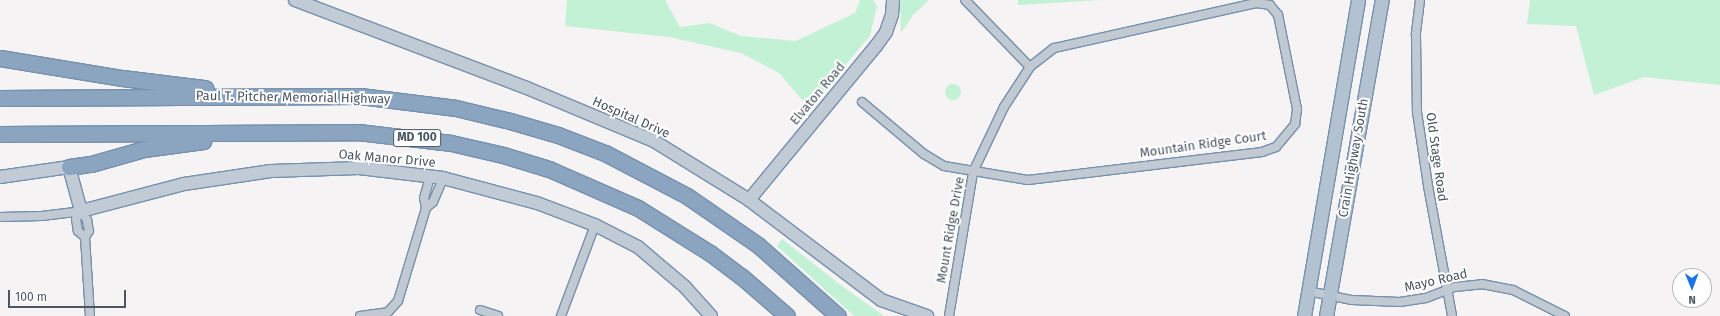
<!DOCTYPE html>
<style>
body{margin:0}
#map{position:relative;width:1720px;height:316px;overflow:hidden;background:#f5f3f3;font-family:"Fira Sans",sans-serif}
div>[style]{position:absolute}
.green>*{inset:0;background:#c3f1d5}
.round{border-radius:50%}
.roads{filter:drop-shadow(1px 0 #7690ad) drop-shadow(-1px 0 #7690ad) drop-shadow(0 1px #7690ad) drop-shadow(0 -1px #7690ad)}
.street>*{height:8px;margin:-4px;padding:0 4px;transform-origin:4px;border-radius:4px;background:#c1cad2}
.secondary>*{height:12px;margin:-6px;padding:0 6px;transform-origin:6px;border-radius:6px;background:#c1cbd6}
.primary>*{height:13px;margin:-6.5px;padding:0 6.5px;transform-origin:6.5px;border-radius:6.5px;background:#b3c2d1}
.highway>*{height:15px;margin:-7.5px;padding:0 7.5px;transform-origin:7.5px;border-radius:7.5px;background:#8ba5c1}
span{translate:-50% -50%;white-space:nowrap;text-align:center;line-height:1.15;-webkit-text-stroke:4px #fff;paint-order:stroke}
.shield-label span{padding:1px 3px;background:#fff;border:1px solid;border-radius:3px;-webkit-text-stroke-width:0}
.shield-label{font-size:12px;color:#4a5661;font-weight:700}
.street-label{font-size:13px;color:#4a5661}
.north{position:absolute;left:1672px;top:268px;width:40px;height:40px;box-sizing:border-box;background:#fff;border:1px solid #b7bbc0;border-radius:50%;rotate:179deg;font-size:11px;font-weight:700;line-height:16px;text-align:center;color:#4a5661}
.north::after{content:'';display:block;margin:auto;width:14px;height:18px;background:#1a73e8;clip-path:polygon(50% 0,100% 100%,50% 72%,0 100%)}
.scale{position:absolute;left:8px;top:290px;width:118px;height:18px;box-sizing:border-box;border:2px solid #4a5661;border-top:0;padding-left:5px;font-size:12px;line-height:14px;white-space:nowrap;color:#4a5661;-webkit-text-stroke:3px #fff;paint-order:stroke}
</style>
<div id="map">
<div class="green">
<div style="clip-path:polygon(567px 0,665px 0,680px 27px,709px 23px,741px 36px,796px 41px,855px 13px,860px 0,873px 0,877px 6px,870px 36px,809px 108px,779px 73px,741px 53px,669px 37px,565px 26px)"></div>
<div style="clip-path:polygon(900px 0,929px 0,913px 15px,901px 33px)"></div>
<div style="clip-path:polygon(1018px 0,1101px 0,1018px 5px)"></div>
<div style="clip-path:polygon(1530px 0,1720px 0,1720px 85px,1644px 77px,1594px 95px,1576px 26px,1527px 24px)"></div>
<div class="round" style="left:945px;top:84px;width:16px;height:16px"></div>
<div style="clip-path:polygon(782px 239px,842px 286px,884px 316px,854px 316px,777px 246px)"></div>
</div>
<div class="roads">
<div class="street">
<div style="left:1420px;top:0;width:35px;rotate:97deg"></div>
<div style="left:1416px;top:35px;width:77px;rotate:89.3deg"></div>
<div style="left:1417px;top:112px;width:75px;rotate:81.5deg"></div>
<div style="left:1428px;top:186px;width:132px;rotate:79.5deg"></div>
<div style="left:862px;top:102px;width:81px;rotate:40deg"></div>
<div style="left:924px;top:154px;width:23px;rotate:31deg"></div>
<div style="left:944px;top:166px;width:85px;rotate:9.5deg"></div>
<div style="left:1028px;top:180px;width:236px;rotate:-6.8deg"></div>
<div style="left:1262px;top:152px;width:15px;rotate:-20deg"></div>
<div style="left:1276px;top:147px;width:30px;rotate:-50deg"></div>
<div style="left:1295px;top:124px;width:15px;rotate:-82deg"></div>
<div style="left:1297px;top:109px;width:96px;rotate:-101.4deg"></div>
<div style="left:1278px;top:15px;width:13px;rotate:-129deg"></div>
<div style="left:1270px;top:5px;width:14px;rotate:-172deg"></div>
<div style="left:1256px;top:3px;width:207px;rotate:167.4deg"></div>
<div style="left:1054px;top:48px;width:31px;rotate:142deg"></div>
<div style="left:1030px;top:67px;width:93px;rotate:-134.1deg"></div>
<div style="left:426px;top:208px;width:9px;rotate:-41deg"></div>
<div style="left:433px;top:202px;width:26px;rotate:-67deg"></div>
<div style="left:81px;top:211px;width:11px;rotate:56deg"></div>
<div style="left:87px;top:220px;width:11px;rotate:80deg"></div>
<div style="left:89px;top:231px;width:7px;rotate:124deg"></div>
<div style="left:85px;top:237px;width:79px;rotate:86.4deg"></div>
<div style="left:81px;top:211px;width:9px;rotate:122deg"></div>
<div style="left:76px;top:219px;width:12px;rotate:81deg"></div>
<div style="left:78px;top:231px;width:9px;rotate:41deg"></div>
<div style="left:0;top:217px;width:42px;rotate:-1.4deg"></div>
<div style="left:42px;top:216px;width:39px;rotate:-7deg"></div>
<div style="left:1308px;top:291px;width:45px;rotate:11.6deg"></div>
<div style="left:1352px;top:300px;width:48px;rotate:2.4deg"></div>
<div style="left:1400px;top:302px;width:26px;rotate:-9deg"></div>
<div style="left:1426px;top:298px;width:31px;rotate:-21deg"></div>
<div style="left:1455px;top:287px;width:27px;rotate:-6deg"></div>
<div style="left:1482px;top:284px;width:32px;rotate:11deg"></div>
<div style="left:1513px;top:290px;width:58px;rotate:26.6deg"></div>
<div style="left:480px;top:310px;width:19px;rotate:18deg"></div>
<div style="left:360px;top:316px;width:28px;rotate:-8deg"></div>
<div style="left:388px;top:312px;width:15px;rotate:-48deg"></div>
<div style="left:398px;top:301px;width:97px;rotate:-73.2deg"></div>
<div style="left:426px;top:208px;width:10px;rotate:-101deg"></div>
<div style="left:424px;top:198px;width:22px;rotate:-74deg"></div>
<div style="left:561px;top:316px;width:97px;rotate:-69.5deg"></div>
<div style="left:949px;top:316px;width:146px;rotate:-80.5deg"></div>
<div style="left:973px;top:172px;width:72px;rotate:-64.5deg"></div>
<div style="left:1004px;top:107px;width:48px;rotate:-57deg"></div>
</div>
<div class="secondary">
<div style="left:295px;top:0;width:248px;rotate:20.8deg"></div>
<div style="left:527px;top:88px;width:138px;rotate:22.7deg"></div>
<div style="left:654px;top:141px;width:112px;rotate:31.8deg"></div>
<div style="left:749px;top:200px;width:166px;rotate:37.1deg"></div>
<div style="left:881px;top:300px;width:49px;rotate:19.2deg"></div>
<div style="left:0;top:177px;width:70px;rotate:-8.2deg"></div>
<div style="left:69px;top:167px;width:46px;rotate:74.7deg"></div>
<div style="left:81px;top:211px;width:106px;rotate:-14.7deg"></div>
<div style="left:184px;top:184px;width:88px;rotate:-8.5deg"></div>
<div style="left:271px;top:171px;width:88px;rotate:-2deg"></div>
<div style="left:359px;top:168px;width:85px;rotate:6.8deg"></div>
<div style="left:443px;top:178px;width:97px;rotate:14.9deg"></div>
<div style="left:537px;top:203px;width:62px;rotate:20.8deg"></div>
<div style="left:595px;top:225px;width:48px;rotate:27.1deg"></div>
<div style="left:638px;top:247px;width:62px;rotate:40.4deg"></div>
<div style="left:685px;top:287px;width:39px;rotate:48deg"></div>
<div style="left:749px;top:200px;width:200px;rotate:-50.5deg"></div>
<div style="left:876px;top:46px;width:17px;rotate:-54deg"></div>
<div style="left:886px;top:32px;width:18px;rotate:-71deg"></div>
<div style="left:892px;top:15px;width:15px;rotate:-86deg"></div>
</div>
<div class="primary">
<div style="left:1304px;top:316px;width:321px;rotate:-80.3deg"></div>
<div style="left:1326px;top:316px;width:321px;rotate:-80deg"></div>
</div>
<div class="highway">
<div style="left:0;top:58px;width:124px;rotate:9.3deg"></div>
<div style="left:122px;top:78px;width:84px;rotate:6.9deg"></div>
<div style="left:0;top:98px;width:360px;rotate:-0.3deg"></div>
<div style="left:360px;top:96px;width:97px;rotate:7.1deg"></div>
<div style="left:456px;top:108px;width:56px;rotate:13.5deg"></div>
<div style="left:510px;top:121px;width:50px;rotate:16.3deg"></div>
<div style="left:558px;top:135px;width:50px;rotate:21deg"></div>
<div style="left:605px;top:153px;width:93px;rotate:27.7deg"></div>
<div style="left:687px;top:196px;width:86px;rotate:34.6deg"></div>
<div style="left:758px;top:245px;width:107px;rotate:41.6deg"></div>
<div style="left:0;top:134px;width:358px;rotate:-0.3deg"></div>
<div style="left:358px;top:132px;width:94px;rotate:6.7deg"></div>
<div style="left:451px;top:143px;width:53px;rotate:13deg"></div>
<div style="left:503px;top:155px;width:48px;rotate:16.9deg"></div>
<div style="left:549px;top:169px;width:97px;rotate:23.7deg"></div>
<div style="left:638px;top:208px;width:85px;rotate:32deg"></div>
<div style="left:710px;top:253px;width:39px;rotate:37deg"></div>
<div style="left:741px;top:276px;width:61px;rotate:41deg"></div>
<div style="left:69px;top:167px;width:22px;rotate:-8deg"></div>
<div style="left:91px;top:164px;width:55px;rotate:-15.8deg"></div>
<div style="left:144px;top:149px;width:60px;rotate:-7.7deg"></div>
</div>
</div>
<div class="shield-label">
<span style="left:417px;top:138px">MD 100</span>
</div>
<div class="street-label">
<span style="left:818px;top:94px;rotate:-50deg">Elvaton Road</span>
<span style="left:293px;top:98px;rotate:1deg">Paul T. Pitcher Memorial Highway</span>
<span style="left:631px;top:118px;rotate:24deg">Hospital Drive</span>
<span style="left:1203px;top:145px;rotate:-8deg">Mountain Ridge Court</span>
<span style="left:1436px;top:157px;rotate:82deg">Old Stage Road</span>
<span style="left:1354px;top:158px;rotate:-80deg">Crain Highway South</span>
<span style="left:387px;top:159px;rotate:5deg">Oak Manor Drive</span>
<span style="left:951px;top:230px;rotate:-80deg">Mount Ridge Drive</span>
<span style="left:1436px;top:281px;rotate:-13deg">Mayo Road</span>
</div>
<div class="north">N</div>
<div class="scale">100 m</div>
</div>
